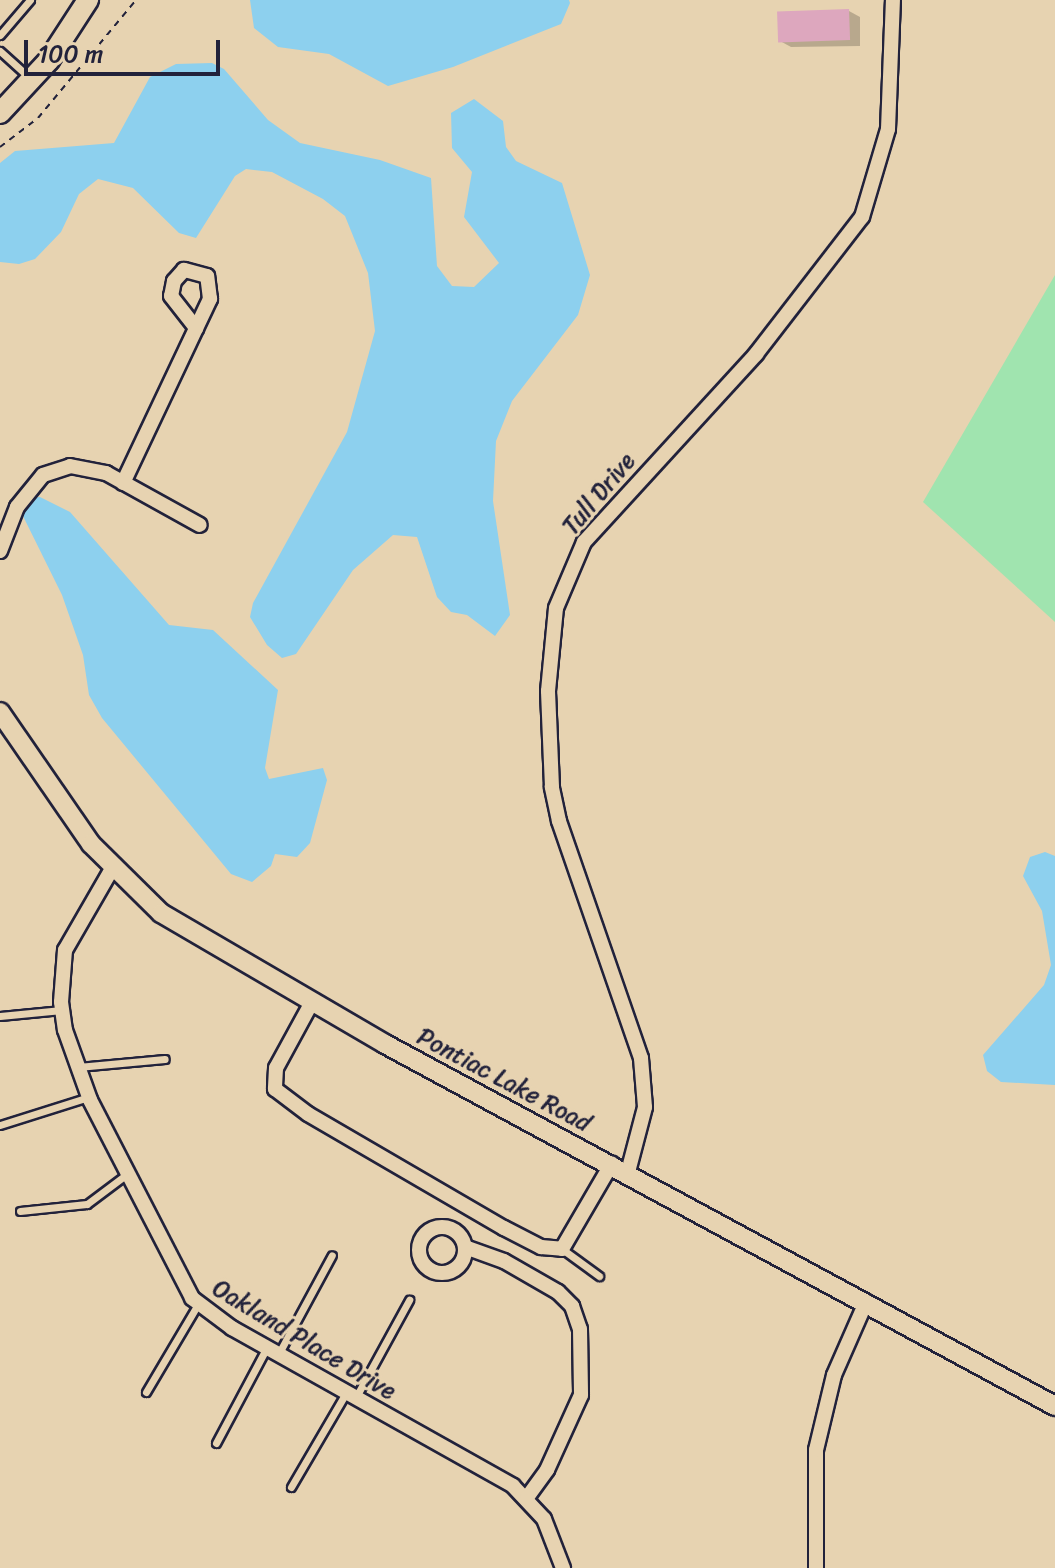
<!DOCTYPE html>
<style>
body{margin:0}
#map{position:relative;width:1055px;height:1568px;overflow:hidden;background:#e7d3b1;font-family:Sriracha,sans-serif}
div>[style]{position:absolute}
.green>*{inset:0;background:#a0e4af}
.water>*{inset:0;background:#8dd0ee}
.shadow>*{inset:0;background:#0003}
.building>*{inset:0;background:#dda7be;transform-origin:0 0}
.path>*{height:2px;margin-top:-1px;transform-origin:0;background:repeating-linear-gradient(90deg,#22223b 0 6px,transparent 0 12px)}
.roads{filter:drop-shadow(2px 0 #22223b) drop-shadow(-2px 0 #22223b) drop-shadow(0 2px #22223b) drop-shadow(0 -2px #22223b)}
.service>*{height:7px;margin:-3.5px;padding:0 3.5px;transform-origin:3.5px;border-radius:3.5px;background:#e7d3b1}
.minor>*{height:14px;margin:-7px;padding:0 7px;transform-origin:7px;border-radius:7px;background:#e7d3b1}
.minor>.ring{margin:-7px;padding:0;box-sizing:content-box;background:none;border:14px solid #e7d3b1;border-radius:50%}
.tertiary>*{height:18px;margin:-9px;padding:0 9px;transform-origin:9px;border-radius:9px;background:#e7d3b1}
.secondary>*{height:20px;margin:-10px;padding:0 10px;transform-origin:10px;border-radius:10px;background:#e7d3b1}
span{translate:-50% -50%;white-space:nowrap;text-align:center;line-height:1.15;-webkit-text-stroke:6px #e7d3b1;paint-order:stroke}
.street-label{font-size:24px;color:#22223b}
.scale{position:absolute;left:24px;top:40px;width:196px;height:36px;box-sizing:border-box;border:4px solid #22223b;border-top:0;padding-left:10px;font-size:24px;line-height:28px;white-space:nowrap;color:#22223b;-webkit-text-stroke:6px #e7d3b1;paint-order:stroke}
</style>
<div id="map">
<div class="green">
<div style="clip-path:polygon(1055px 275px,1055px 622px,923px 502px)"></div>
</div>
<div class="water">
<div style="clip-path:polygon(250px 0,569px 0,570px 3px,561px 24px,453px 67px,388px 86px,329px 54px,278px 47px,254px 28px)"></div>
<div style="clip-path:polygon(212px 63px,224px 69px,268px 120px,300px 143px,380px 160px,431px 178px,437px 266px,452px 286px,474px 287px,499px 263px,464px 217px,472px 172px,452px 148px,451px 113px,474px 99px,503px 121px,506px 147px,516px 161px,562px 183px,590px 275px,578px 315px,512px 401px,496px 441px,493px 501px,510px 615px,495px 636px,467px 615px,451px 612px,437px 597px,417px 537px,393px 535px,353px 570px,296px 654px,282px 658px,267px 645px,250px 617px,253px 603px,347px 432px,375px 331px,368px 273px,345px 216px,323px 199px,272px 172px,246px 169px,235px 176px,196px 238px,179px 233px,133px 188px,98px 179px,79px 194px,61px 232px,35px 259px,19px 264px,0 262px,0 163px,15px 151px,114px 143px,150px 77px,176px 64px)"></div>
<div style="clip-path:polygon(40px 497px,70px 512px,169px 625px,213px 630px,278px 690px,265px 768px,269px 779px,323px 768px,327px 780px,310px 843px,297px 857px,275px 854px,271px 866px,252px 882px,231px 874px,102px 718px,89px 695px,83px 655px,62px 595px,21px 512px,28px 498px)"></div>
<div style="clip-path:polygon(1045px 852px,1055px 856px,1055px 1085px,1001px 1082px,987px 1071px,983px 1055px,1044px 985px,1051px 965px,1042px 911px,1023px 876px,1030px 857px)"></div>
</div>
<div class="shadow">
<div style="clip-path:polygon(849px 11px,860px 17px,860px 46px,791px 47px,780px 41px)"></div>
</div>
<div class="building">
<div style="left:849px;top:9px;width:31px;height:72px;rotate:88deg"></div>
</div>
<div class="path">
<div style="left:0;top:147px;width:48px;rotate:-37.3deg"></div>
<div style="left:38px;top:118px;width:153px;rotate:-50.3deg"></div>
</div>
<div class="roads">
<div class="service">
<div style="left:0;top:35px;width:46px;rotate:-49.4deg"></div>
<div style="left:0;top:51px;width:42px;rotate:42.1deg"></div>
<div style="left:0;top:1016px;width:62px;rotate:-5.5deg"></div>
<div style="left:78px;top:1067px;width:87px;rotate:-5.3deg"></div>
<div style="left:0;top:1125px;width:93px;rotate:-17.5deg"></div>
<div style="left:20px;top:1211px;width:67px;rotate:-6deg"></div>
<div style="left:87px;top:1204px;width:50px;rotate:-36.9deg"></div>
<div style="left:562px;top:1249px;width:46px;rotate:36.1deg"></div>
<div style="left:279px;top:1353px;width:111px;rotate:-61.6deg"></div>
<div style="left:146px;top:1392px;width:102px;rotate:-59.4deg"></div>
<div style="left:356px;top:1397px;width:111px;rotate:-61.3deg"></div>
<div style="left:216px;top:1443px;width:109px;rotate:-62deg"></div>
<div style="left:291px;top:1487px;width:109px;rotate:-59.7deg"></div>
</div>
<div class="minor">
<div style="left:123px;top:483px;width:204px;rotate:-64.7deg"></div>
<div style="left:210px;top:299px;width:23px;rotate:-97deg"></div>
<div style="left:207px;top:276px;width:24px;rotate:-165deg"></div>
<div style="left:184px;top:270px;width:15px;rotate:132deg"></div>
<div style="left:174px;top:281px;width:15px;rotate:101deg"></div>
<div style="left:171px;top:296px;width:41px;rotate:52deg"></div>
<div style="left:0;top:551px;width:47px;rotate:-68.9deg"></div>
<div style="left:17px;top:507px;width:41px;rotate:-50.9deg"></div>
<div style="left:43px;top:475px;width:28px;rotate:-18deg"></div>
<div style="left:70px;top:466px;width:37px;rotate:11deg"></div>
<div style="left:106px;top:473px;width:107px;rotate:29deg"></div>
<div style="left:113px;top:867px;width:96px;rotate:120deg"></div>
<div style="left:65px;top:950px;width:52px;rotate:94.4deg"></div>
<div style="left:61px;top:1002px;width:28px;rotate:82deg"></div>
<div style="left:65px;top:1030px;width:74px;rotate:70.3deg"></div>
<div style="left:90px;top:1100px;width:223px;rotate:62.7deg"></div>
<div style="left:192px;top:1298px;width:50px;rotate:36.9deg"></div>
<div style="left:232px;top:1328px;width:322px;rotate:29.3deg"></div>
<div style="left:513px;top:1486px;width:45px;rotate:46.8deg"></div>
<div style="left:544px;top:1519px;width:53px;rotate:68.8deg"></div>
<div style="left:312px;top:1002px;width:75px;rotate:118.6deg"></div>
<div style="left:276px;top:1068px;width:21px;rotate:93deg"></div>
<div style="left:275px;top:1089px;width:41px;rotate:37.1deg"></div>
<div style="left:308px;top:1114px;width:227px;rotate:30.2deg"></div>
<div style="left:504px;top:1228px;width:42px;rotate:27.2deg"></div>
<div style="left:541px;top:1247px;width:21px;rotate:5deg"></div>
<div style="left:562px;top:1249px;width:99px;rotate:-59.8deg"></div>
<div style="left:628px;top:1172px;width:67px;rotate:-75.3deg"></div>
<div style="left:645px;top:1107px;width:49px;rotate:-94.7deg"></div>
<div style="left:641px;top:1058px;width:251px;rotate:-109.1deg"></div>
<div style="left:559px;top:821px;width:35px;rotate:-102deg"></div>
<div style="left:552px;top:787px;width:96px;rotate:-92.4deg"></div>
<div style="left:548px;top:691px;width:83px;rotate:-84.5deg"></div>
<div style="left:556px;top:608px;width:72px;rotate:-67deg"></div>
<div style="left:584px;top:542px;width:255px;rotate:-47.5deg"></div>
<div style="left:756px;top:354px;width:173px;rotate:-52.3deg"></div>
<div style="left:862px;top:217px;width:92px;rotate:-73.5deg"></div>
<div style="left:888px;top:129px;width:129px;rotate:-87.8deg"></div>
<div class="ring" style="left:419px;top:1227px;width:32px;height:32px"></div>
<div style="left:465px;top:1247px;width:41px;rotate:19.7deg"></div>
<div style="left:504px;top:1261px;width:62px;rotate:29.9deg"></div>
<div style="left:558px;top:1292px;width:20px;rotate:45deg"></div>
<div style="left:572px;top:1306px;width:24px;rotate:71deg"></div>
<div style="left:580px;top:1329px;width:66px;rotate:89.1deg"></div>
<div style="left:581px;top:1395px;width:82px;rotate:114.4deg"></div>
<div style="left:547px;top:1470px;width:34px;rotate:126deg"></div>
<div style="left:816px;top:1568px;width:118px;rotate:-90deg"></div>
<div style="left:816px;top:1450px;width:77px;rotate:-76.5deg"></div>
<div style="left:834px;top:1375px;width:80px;rotate:-66.3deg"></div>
</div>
<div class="tertiary">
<div style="left:0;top:712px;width:160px;rotate:55.4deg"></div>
<div style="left:91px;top:844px;width:98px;rotate:44.6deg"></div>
<div style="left:161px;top:913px;width:259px;rotate:30.3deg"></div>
<div style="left:385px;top:1044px;width:762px;rotate:28.38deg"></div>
</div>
<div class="secondary">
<div style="left:0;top:113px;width:72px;rotate:-47.2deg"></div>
<div style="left:49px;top:60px;width:72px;rotate:-57deg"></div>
</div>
</div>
<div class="street-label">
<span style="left:599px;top:494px;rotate:-50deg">Tull Drive</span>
<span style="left:504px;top:1080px;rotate:28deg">Pontiac Lake Road</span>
<span style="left:304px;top:1340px;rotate:31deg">Oakland Place Drive</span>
</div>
<div class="scale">100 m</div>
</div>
